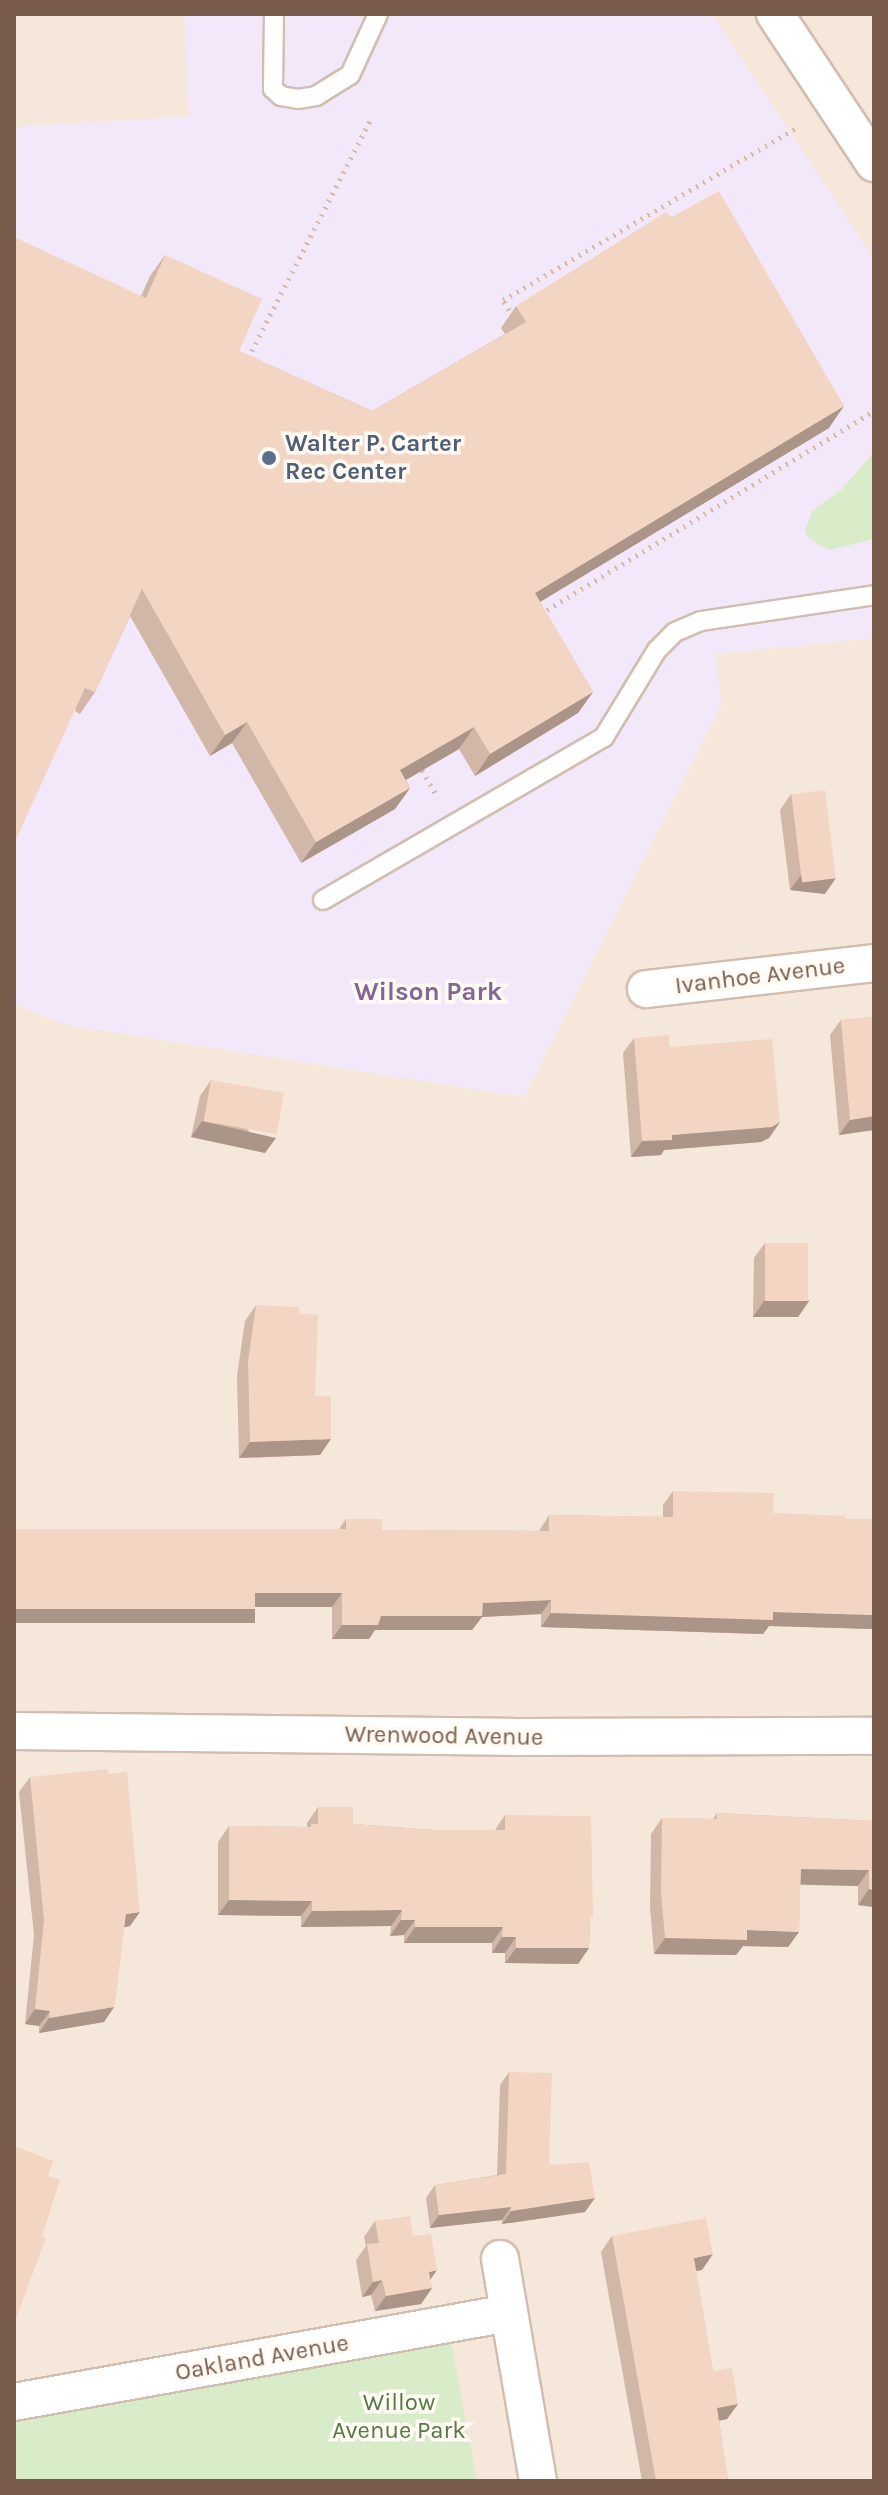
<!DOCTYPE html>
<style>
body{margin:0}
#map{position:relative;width:888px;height:2495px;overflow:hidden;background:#fdf6ec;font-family:Karla,sans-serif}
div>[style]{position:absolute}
.residential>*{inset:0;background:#f5e8da;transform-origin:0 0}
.education>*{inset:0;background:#f3e8fa}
.green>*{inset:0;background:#d8ecc9}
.path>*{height:5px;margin-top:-2.5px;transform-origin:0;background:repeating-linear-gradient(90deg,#d9b8a5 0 2px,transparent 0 8px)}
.roads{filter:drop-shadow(2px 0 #d1beb0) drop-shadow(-2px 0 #d1beb0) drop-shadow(0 2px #d1beb0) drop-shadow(0 -2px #d1beb0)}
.lane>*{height:18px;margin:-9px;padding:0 9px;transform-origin:9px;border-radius:9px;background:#fff}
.street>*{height:36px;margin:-18px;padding:0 18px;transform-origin:18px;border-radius:18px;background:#fff}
.wall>*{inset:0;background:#d1b7a8}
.shaded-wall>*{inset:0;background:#aa9588;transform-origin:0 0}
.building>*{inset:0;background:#f3d5c3;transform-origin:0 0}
.dots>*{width:22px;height:22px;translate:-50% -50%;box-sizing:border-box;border:4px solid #fffaf3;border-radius:50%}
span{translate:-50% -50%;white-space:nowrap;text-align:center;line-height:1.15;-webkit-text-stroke:7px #fffaf3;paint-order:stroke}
.service-label{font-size:24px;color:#4e5e75;font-weight:700}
.left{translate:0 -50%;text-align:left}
.street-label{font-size:24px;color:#7a5c4d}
.park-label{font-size:24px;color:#537a41}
.neighbourhood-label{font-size:26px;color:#846695;font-weight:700}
.frame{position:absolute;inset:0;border:16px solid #7a5c4d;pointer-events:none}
</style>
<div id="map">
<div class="residential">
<div style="left:14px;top:14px;width:860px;height:2467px"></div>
</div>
<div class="education">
<div style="clip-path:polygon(184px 14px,712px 14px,874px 259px,874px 638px,716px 654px,721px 705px,524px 1097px,67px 1025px,14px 1004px,14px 127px,189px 116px)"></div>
</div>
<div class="green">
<div style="clip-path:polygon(874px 452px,874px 539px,830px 550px,821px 546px,808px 537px,805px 530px,812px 511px,842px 489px)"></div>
<div style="clip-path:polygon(451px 2342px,477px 2481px,14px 2481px,14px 2422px)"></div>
</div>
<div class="path">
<div style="left:513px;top:317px;width:20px;rotate:-120deg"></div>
<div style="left:503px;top:300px;width:344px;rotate:-30.4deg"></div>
<div style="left:248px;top:358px;width:267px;rotate:-62.8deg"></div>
<div style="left:540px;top:614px;width:391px;rotate:-31.3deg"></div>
<div style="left:422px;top:770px;width:32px;rotate:60deg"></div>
</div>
<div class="roads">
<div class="lane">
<div style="left:274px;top:14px;width:75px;rotate:90.8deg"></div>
<div style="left:273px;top:89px;width:11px;rotate:41deg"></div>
<div style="left:281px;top:96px;width:17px;rotate:10deg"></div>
<div style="left:298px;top:99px;width:18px;rotate:-9deg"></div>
<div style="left:316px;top:96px;width:40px;rotate:-32deg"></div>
<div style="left:350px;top:75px;width:67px;rotate:-65.3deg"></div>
<div style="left:323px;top:900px;width:325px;rotate:-30.1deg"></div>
<div style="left:604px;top:737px;width:102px;rotate:-58.7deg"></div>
<div style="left:657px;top:650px;width:25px;rotate:-45deg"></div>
<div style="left:675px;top:632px;width:28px;rotate:-23deg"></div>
<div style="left:701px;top:621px;width:175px;rotate:-8.5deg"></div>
</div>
<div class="street">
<div style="left:775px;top:14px;width:179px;rotate:56.4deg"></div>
<div style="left:646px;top:989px;width:229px;rotate:-6.5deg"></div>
<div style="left:14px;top:1731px;width:504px;rotate:0.68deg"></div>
<div style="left:518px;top:1737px;width:356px;rotate:-0.2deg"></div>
<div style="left:500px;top:2259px;width:225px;rotate:80.3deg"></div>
<div style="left:14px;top:2402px;width:503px;rotate:-10.19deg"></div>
</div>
</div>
<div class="wall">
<div style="clip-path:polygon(165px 255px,239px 351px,372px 411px,505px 334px,501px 328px,516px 306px,829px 428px,540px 602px,593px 692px,578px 713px,475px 776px,459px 749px,406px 780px,410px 788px,395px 809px,301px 863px,232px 743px,210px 756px,130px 616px,95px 692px,80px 714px,75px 711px,141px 296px,150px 276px)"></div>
<div style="clip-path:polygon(791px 794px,825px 894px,790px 890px,780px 810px)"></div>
<div style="clip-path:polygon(874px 1017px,874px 1130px,839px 1135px,830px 1035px,841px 1020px)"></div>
<div style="clip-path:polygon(634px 1038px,669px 1047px,780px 1122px,769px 1138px,761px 1142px,664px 1150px,661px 1155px,631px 1157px,623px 1053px)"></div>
<div style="clip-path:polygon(211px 1080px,265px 1153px,191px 1137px,200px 1096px)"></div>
<div style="clip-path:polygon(765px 1243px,809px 1301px,798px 1317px,753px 1317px,754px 1258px)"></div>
<div style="clip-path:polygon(256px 1305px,299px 1314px,315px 1396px,320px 1455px,239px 1458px,237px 1376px,245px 1321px)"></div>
<div style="clip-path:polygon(673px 1491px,773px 1513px,845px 1519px,874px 1519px,874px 1629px,769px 1626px,763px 1634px,541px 1627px,541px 1614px,482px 1617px,472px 1630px,375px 1630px,369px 1639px,332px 1639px,332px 1607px,255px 1607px,246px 1623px,14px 1623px,14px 1529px,339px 1529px,346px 1519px,382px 1530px,539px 1531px,549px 1515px,663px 1517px,663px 1505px)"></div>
<div style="clip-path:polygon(30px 1777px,130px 1926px,124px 1927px,114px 2007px,104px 2022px,39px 2033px,39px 2026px,25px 2024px,34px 1935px,19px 1792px)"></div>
<div style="clip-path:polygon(318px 1807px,353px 1824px,434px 1830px,495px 1830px,505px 1815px,590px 1921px,589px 1948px,578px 1964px,505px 1963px,505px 1953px,492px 1953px,492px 1943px,404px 1943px,404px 1935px,390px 1936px,391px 1926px,301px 1927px,301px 1916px,218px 1915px,218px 1842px,229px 1826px,307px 1827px,307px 1823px)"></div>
<div style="clip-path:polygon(717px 1813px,874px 1821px,874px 1907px,858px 1905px,858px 1886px,800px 1885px,799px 1932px,788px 1947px,743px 1946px,736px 1955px,654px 1954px,650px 1907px,651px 1834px,662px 1818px,713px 1819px)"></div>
<div style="clip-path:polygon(509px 2072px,549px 2165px,585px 2212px,502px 2224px,502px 2220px,430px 2228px,426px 2198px,435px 2185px,497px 2175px,500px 2085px)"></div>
<div style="clip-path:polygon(375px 2221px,413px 2236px,430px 2280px,432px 2288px,421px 2304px,375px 2311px,371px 2295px,362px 2297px,356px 2260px,366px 2246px,364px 2237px)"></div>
<div style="clip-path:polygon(612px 2236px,702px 2270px,696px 2271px,713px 2371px,738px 2404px,727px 2419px,719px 2421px,728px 2481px,642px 2481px,601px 2252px)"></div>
</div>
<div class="shaded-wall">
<div style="clip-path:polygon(844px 406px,829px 428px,520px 614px,535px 593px)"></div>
<div style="clip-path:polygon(593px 692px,578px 713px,475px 776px,490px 754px)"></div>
<div style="clip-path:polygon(247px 722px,232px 743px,210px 756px,225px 735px)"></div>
<div style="clip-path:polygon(474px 727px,459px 749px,385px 792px,400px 770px)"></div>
<div style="clip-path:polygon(410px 788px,395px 809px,301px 863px,316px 842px)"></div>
<div style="clip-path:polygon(801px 875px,836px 878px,825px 894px,790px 890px)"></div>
<div style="clip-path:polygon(874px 1116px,874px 1130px,839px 1135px,850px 1120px)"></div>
<div style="clip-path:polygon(202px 1121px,276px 1138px,265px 1153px,191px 1137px)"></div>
<div style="clip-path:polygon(780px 1122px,769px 1138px,761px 1142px,664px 1150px,661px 1155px,631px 1157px,642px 1141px,672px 1135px)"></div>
<div style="clip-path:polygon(764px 1301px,809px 1301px,798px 1317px,753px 1317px)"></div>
<div style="clip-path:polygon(331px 1439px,320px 1455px,239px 1458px,250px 1442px)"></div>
<div style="clip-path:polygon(255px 1593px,342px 1593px,332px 1607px,246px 1607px)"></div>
<div style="clip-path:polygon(551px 1600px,541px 1614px,482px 1617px,472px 1630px,375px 1630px,369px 1639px,332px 1639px,342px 1625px,381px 1616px,483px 1603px)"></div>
<div style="left:14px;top:1609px;width:241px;height:14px"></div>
<div style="clip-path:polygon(773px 1612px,874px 1615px,874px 1629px,769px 1626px,763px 1634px,541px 1627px,551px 1613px)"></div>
<div style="clip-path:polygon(801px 1869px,869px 1870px,858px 1886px,790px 1884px)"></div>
<div style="clip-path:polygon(869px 1889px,874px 1890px,874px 1907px,858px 1905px)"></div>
<div style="clip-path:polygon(229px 1900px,312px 1901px,301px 1916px,218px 1915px)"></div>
<div style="clip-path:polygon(402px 1910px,391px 1926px,301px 1927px,312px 1911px)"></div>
<div style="clip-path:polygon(140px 1912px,130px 1926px,116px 1929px,126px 1914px)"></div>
<div style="clip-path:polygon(401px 1920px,415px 1920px,404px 1935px,390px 1936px)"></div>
<div style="clip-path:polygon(415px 1927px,503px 1927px,492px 1943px,404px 1943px)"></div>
<div style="clip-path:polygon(747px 1930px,799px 1932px,788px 1947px,743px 1946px,736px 1955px,654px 1954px,665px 1938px)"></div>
<div style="clip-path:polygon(502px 1937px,516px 1937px,505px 1953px,492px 1953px)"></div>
<div style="clip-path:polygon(516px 1948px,589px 1948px,578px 1964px,505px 1963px)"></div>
<div style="clip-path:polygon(114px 2007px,104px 2022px,39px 2033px,49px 2018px)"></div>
<div style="clip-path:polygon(35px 2009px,50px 2011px,39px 2026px,25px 2024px)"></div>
<div style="clip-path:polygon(595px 2198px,585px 2212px,502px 2224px,511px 2211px)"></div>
<div style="clip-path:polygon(511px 2207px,502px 2220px,430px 2228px,439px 2215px)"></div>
<div style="clip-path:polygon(713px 2254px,702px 2270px,683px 2273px,694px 2258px)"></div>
<div style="clip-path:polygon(437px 2270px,426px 2286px,429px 2272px)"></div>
<div style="clip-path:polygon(382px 2280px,371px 2295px,362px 2297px,373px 2282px)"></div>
<div style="clip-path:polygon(432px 2288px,421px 2304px,375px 2311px,386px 2296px)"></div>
<div style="clip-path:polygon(738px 2404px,727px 2419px,706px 2423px,717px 2408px)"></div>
</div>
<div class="building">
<div style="clip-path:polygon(719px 191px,844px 406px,535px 593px,593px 692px,490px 754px,474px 727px,400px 770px,410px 788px,316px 842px,247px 722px,225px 735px,142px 589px,95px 692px,85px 688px,14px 844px,14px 237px,146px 298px,165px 255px,262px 299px,239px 351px,372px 411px,526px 322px,516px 306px,666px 212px,672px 217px)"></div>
<div style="left:825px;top:790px;width:89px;height:34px;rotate:83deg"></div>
<div style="clip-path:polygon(874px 1017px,874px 1116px,850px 1120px,841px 1020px)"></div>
<div style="clip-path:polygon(669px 1035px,669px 1047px,772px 1039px,780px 1122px,772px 1127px,672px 1135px,672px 1140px,642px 1141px,634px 1038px)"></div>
<div style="left:211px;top:1080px;width:74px;height:42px;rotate:10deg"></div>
<div style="left:765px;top:1243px;width:43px;height:58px"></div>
<div style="clip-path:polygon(256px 1305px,299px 1307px,299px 1314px,318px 1315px,315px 1396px,331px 1396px,331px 1439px,250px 1442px,248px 1361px)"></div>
<div style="clip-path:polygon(673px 1491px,774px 1493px,773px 1513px,846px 1516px,845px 1519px,874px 1519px,874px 1615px,773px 1612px,773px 1620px,551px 1613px,551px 1600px,483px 1603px,482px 1616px,381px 1616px,378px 1625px,342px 1625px,342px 1593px,255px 1593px,255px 1609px,14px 1609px,14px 1529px,346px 1529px,346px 1519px,382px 1519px,382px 1530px,549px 1531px,549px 1515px,673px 1517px)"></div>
<div style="clip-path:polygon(108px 1769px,109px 1774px,127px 1772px,140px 1912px,126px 1914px,114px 2007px,49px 2018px,50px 2011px,35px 2009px,44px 1920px,30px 1777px)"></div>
<div style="clip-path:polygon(318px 1807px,353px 1807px,353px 1824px,434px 1830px,505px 1830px,505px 1815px,591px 1816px,593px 1917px,590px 1917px,589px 1948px,516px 1948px,516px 1937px,502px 1937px,503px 1927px,415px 1927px,415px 1920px,401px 1920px,402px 1910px,312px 1911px,312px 1901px,229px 1900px,229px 1826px,311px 1827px,311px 1824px,318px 1824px)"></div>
<div style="clip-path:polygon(717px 1813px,874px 1821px,874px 1890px,869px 1889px,869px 1870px,801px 1869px,799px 1932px,747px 1930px,747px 1940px,665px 1938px,661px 1892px,662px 1818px,717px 1819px)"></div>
<div style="clip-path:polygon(509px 2072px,552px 2073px,549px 2165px,589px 2162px,595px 2198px,511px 2211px,511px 2207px,439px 2215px,435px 2185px,506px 2174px)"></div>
<div style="clip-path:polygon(14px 2146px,53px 2161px,48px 2176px,60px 2180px,42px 2236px,46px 2238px,14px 2324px)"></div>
<div style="clip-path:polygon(410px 2216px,413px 2236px,431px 2234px,437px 2270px,429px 2272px,432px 2288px,386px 2296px,382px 2280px,373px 2282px,367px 2244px,379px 2243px,375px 2221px)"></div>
<div style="clip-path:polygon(706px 2218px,713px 2254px,694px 2258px,713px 2371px,732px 2368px,738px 2404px,717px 2408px,728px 2481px,656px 2481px,612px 2236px)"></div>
</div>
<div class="dots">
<div style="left:269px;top:458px;background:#5c6f8a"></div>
</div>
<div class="service-label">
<span class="left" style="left:285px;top:458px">Walter P. Carter<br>Rec Center</span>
</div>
<div class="street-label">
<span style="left:760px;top:976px;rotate:-7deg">Ivanhoe Avenue</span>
<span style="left:444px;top:1736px;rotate:1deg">Wrenwood Avenue</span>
<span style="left:262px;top:2358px;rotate:-10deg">Oakland Avenue</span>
</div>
<div class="park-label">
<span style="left:399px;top:2417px">Willow<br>Avenue Park</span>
</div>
<div class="neighbourhood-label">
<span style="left:428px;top:992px">Wilson Park</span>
</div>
<div class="frame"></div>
</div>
